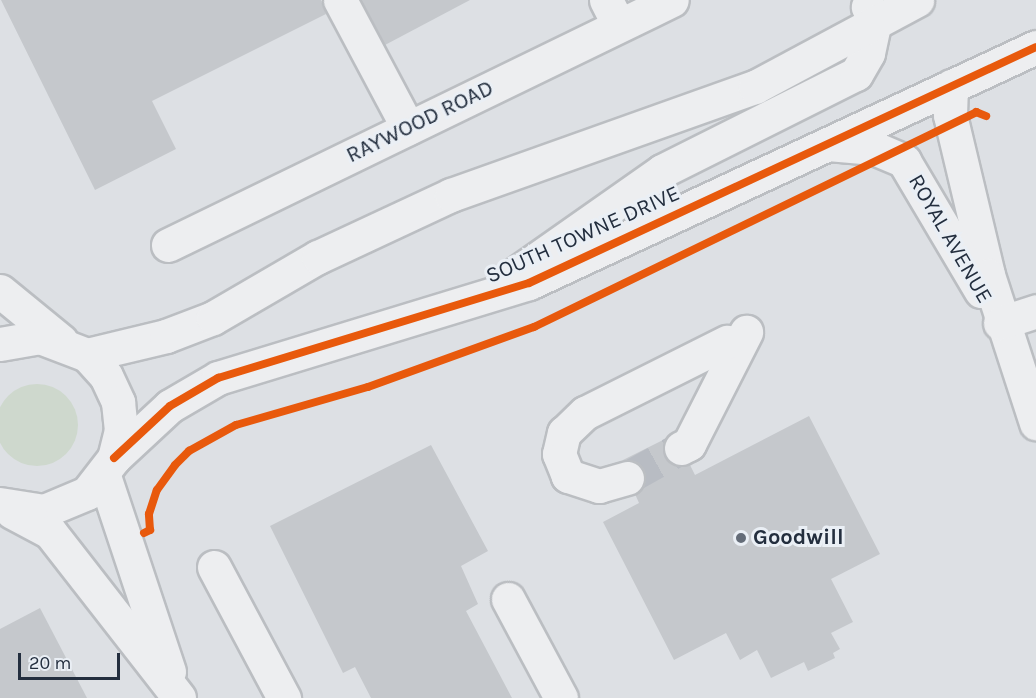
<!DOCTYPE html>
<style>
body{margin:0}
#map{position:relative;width:1036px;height:698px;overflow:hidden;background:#dde0e4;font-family:Karla,sans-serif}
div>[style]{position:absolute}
.green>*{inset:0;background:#ced8cd}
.round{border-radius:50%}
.building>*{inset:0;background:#c5c8cc}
.minor-tunnel>*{height:33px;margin-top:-16.5px;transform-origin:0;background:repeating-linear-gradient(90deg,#b8bcc3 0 33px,transparent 0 49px)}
.roads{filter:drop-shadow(2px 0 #bbbec2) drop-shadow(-2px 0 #bbbec2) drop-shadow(0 2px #bbbec2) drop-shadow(0 -2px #bbbec2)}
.minor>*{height:33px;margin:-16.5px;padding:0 16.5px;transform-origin:16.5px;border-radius:16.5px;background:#edeef0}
.cycleway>*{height:8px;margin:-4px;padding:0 4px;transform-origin:4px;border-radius:4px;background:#e8590c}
.dots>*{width:16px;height:16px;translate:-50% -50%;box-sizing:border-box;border:3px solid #eaeff5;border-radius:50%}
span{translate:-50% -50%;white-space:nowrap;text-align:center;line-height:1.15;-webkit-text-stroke:6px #eaeff5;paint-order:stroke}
.street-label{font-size:22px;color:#232e3e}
.poi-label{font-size:22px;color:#232e3e;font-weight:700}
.left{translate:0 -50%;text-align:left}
.scale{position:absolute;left:18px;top:653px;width:102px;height:27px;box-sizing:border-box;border:3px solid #232e3e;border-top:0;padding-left:8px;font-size:18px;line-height:21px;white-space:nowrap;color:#232e3e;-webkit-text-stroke:4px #eaeff5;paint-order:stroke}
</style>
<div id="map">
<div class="green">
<div class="round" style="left:-4px;top:384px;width:82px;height:82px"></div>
</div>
<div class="building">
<div style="clip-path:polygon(1px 0,321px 0,326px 14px,152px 101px,176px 149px,95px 190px)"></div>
<div style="clip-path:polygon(361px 0,470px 0,385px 45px)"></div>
<div style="clip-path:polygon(809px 416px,880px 554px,831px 579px,853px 622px,831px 633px,840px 649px,833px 653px,835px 658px,808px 671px,804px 662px,771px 678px,757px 650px,740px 660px,726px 633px,674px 660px,603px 522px,639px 503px,635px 494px,645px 483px,645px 472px,640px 464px,623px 460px,665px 439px,665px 457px,679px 467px,690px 465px,695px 475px)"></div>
<div style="clip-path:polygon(431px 445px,488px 551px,461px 566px,478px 604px,466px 611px,512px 698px,371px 698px,355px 667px,343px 673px,270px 526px)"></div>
<div style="clip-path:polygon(40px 608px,87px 698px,0 698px,0 629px)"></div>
</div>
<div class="minor-tunnel">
<div style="left:627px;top:478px;width:62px;rotate:-29.1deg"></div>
</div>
<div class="roads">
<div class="minor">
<div style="left:340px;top:0;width:145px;rotate:62deg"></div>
<div style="left:606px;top:0;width:27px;rotate:63deg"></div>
<div style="left:951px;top:86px;width:29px;rotate:92deg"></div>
<div style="left:950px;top:115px;width:164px;rotate:76.6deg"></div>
<div style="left:988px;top:275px;width:156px;rotate:72deg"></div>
<div style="left:828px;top:144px;width:46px;rotate:5deg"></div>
<div style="left:874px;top:148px;width:33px;rotate:23deg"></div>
<div style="left:904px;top:161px;width:151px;rotate:59.4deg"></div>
<div style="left:168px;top:245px;width:560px;rotate:-25.92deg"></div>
<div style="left:517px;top:273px;width:177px;rotate:-35.1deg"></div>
<div style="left:662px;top:171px;width:217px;rotate:-26.6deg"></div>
<div style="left:856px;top:74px;width:24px;rotate:-60deg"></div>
<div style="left:868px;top:53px;width:33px;rotate:-78deg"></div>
<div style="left:875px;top:21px;width:16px;rotate:-117deg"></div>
<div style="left:0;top:291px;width:79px;rotate:39.3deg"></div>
<div style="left:1000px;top:323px;width:38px;rotate:-18deg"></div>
<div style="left:0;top:344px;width:41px;rotate:-9.9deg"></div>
<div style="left:40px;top:337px;width:50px;rotate:21deg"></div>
<div style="left:87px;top:355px;width:28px;rotate:48deg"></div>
<div style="left:106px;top:376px;width:29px;rotate:65deg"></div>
<div style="left:118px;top:402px;width:28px;rotate:84deg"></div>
<div style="left:121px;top:430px;width:29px;rotate:104deg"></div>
<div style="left:114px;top:458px;width:44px;rotate:127.6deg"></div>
<div style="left:87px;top:493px;width:47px;rotate:157.3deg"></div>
<div style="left:44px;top:511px;width:45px;rotate:-171deg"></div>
<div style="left:87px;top:355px;width:81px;rotate:-13.5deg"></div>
<div style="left:166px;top:336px;width:50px;rotate:-21deg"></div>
<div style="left:213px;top:318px;width:121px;rotate:-30.2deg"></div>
<div style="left:318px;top:257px;width:147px;rotate:-25deg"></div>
<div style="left:451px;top:195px;width:323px;rotate:-19.6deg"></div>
<div style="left:755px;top:87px;width:184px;rotate:-28.2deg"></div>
<div style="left:681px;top:448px;width:9px;rotate:-27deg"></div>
<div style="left:689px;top:444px;width:126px;rotate:-63deg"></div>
<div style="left:114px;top:458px;width:76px;rotate:-42.9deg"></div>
<div style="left:170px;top:406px;width:56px;rotate:-30.3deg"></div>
<div style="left:218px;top:378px;width:325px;rotate:-17deg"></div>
<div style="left:529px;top:283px;width:559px;rotate:-24.96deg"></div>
<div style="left:104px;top:476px;width:206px;rotate:71.6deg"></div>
<div style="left:627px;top:478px;width:29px;rotate:164deg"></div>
<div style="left:599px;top:486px;width:33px;rotate:-162deg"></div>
<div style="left:568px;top:476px;width:24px;rotate:-112deg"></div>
<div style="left:559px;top:454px;width:22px;rotate:-77deg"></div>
<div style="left:564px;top:433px;width:29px;rotate:-44deg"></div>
<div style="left:585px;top:413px;width:159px;rotate:-26.6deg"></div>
<div style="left:12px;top:512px;width:43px;rotate:27.8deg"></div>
<div style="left:50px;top:532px;width:210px;rotate:52.1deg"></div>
<div style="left:214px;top:567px;width:149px;rotate:61.9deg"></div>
<div style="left:508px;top:599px;width:112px;rotate:61.8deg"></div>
</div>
</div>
<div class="cycleway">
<div style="left:114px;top:458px;width:76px;rotate:-42.9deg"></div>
<div style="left:170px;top:406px;width:56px;rotate:-30.3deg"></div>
<div style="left:218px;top:378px;width:325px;rotate:-17deg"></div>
<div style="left:529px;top:283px;width:559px;rotate:-24.96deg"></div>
<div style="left:144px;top:533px;width:7px;rotate:-27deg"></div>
<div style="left:150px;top:530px;width:16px;rotate:-94deg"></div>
<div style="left:149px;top:514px;width:25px;rotate:-72deg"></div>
<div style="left:157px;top:490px;width:31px;rotate:-54deg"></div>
<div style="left:175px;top:465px;width:20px;rotate:-45deg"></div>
<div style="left:189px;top:451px;width:54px;rotate:-29deg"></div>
<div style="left:236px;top:425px;width:137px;rotate:-16.1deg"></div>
<div style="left:368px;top:387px;width:177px;rotate:-19.9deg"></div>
<div style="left:534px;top:327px;width:492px;rotate:-25.9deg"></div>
<div style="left:976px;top:112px;width:11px;rotate:22deg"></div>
</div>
<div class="dots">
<div style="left:741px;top:538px;background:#646c78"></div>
</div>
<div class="street-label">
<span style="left:420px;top:122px;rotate:-26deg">RAYWOOD ROAD</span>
<span style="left:583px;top:235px;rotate:-24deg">SOUTH TOWNE DRIVE</span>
<span style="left:950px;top:239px;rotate:60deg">ROYAL AVENUE</span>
</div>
<div class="poi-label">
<span class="left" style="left:753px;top:538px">Goodwill</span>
</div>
<div class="scale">20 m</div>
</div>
